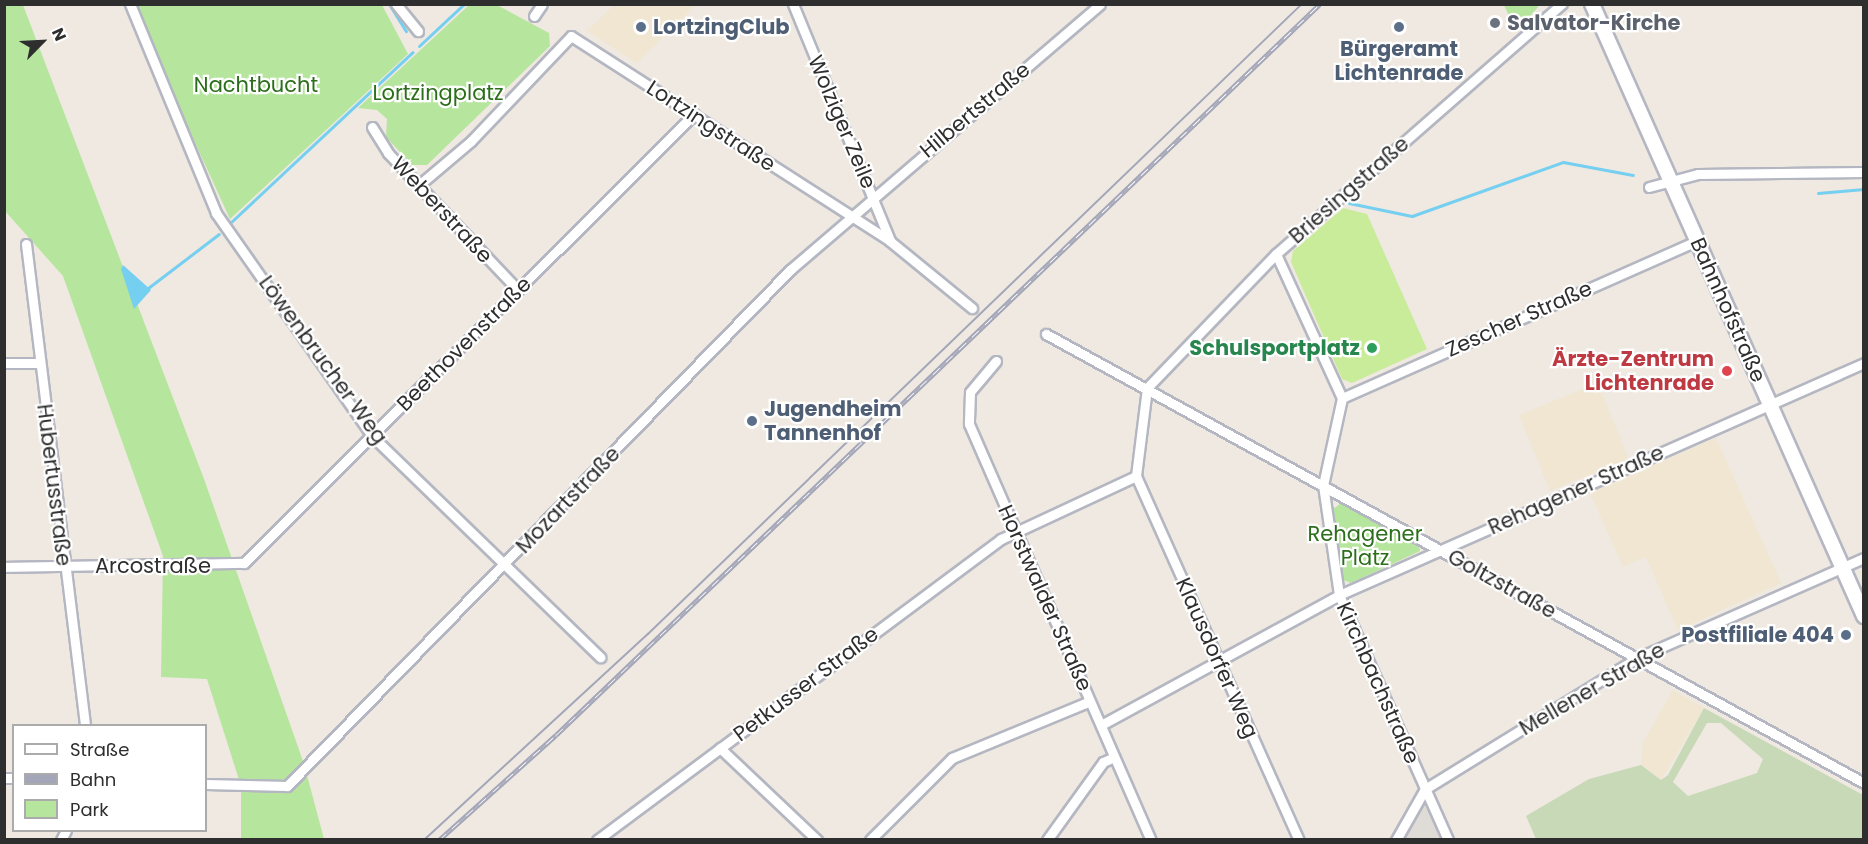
<!DOCTYPE html>
<meta charset="utf-8">
<style>
body{margin:0}
#map{position:relative;width:1868px;height:844px;overflow:hidden;background:#efe9e1;font-family:Poppins,sans-serif}
div>[style]{position:absolute}
.education>*{inset:0;background:#f0e6d1;transform-origin:0 0}
.green>*{inset:0;background:#b6e59e}
.cemetery>*{inset:0;background:#c8d9b8}
.pitch>*{inset:0;background:#c9ec9a}
.plaza>*{inset:0;background:#dfdcd8}
.water>*{inset:0;background:#75cff0}
.stream>*{height:3px;margin:-1.5px;padding:0 1.5px;transform-origin:1.5px;border-radius:1.5px;background:#75cff0}
.roads{filter:drop-shadow(2px 0 #b4b7c1) drop-shadow(-2px 0 #b4b7c1) drop-shadow(0 2px #b4b7c1) drop-shadow(0 -2px #b4b7c1)}
.street>*{height:9px;margin:-4.5px;padding:0 4.5px;transform-origin:4.5px;border-radius:4.5px;background:#fff}
.secondary>*{height:14px;margin:-7px;padding:0 7px;transform-origin:7px;border-radius:7px;background:#fff}
.tram>*{height:1.5px;margin:-0.75px;padding:0 0.75px;transform-origin:0.75px;border-radius:0.75px;background:#a3a6b8}
.rail>*{height:5px;margin-top:-2.5px;transform-origin:0;background:repeating-linear-gradient(90deg,#fff 0 9px,#a3a6b8 0 18px);box-sizing:border-box;border-block:2px solid #a3a6b8}
.dots>*{width:16px;height:16px;translate:-50% -50%;box-sizing:border-box;border:3px solid #fff;border-radius:50%}
span{translate:-50% -50%;white-space:nowrap;text-align:center;line-height:1.15;-webkit-text-stroke:4.5px #fff;paint-order:stroke}
.worship-label{font-size:21px;color:#5b616d;font-weight:700}
.left{translate:0 -50%;text-align:left}
.service-label{font-size:21px;color:#4e5e75;font-weight:700}
.right{translate:-100% -50%;text-align:right}
.park-label{font-size:21px;color:#2c6e1b}
.street-label{font-size:21px;color:#2e2e2e}
.leisure-label{font-size:21px;color:#27864d;font-weight:700}
.health-label{font-size:21px;color:#be3a42;font-weight:700}
.frame{position:absolute;inset:0;border:6px solid #2e2e2e;pointer-events:none}
.legend{position:absolute;left:12px;top:724px;width:195px;height:108px;box-sizing:border-box;background:#fff;border:2px solid #ababab;margin:0;padding:8px 10px;list-style:none;font-size:18px;color:#2e2e2e}
.legend li{display:flex;align-items:center;gap:12px;height:30px}
.legend b{width:30px;border:2px solid #ababab}
.north{position:absolute;left:12px;top:12px;width:60px;height:60px;-webkit-text-stroke:4px #fff;paint-order:stroke;rotate:66deg;font-size:16px;font-weight:700;line-height:24px;text-align:center;color:#2e2e2e}
.north::after{content:'';display:block;margin:auto;width:21px;height:27px;background:#2e2e2e;clip-path:polygon(50% 0,100% 100%,50% 72%,0 100%)}
</style>
<div id="map">
<div class="education">
<div style="clip-path:polygon(614px 5px,614px 4px,696px 5px,637px 63px,587px 31px)"></div>
<div style="left:1598px;top:383px;width:82px;height:85px;rotate:68deg"></div>
<div style="clip-path:polygon(1716px 438px,1781px 583px,1678px 630px,1646px 557px,1623px 567px,1590px 493px)"></div>
<div style="clip-path:polygon(1673px 690px,1704px 708px,1661px 780px,1641px 765px,1643px 742px)"></div>
</div>
<div class="green">
<div style="clip-path:polygon(4px 5px,23px 5px,204px 479px,304px 764px,324px 839px,241px 839px,241px 786px,207px 679px,161px 677px,163px 556px,63px 276px,5px 211px)"></div>
<div style="clip-path:polygon(132px 5px,382px 5px,408px 54px,230px 219px)"></div>
<div style="clip-path:polygon(469px 5px,497px 5px,549px 33px,550px 46px,427px 165px,412px 165px,386px 137px,387px 119px,377px 110px,358px 108px)"></div>
<div style="clip-path:polygon(1504px 5px,1537px 5px,1538px 7px,1516px 32px)"></div>
<div style="clip-path:polygon(1343px 502px,1419px 543px,1420px 551px,1351px 583px,1343px 580px,1333px 509px)"></div>
</div>
<div class="cemetery">
<div style="clip-path:polygon(evenodd,1704px 708px,1863px 795px,1863px 839px,1536px 839px,1526px 816px,1589px 779px,1641px 765px,1661px 780px,1668px 775px,1704px 708px,1707px 723px,1721px 723px,1763px 759px,1757px 773px,1688px 796px,1673px 782px,1707px 723px)"></div>
</div>
<div class="pitch">
<div style="clip-path:polygon(1343px 208px,1367px 214px,1427px 349px,1352px 383px,1342px 379px,1291px 262px,1293px 251px)"></div>
</div>
<div class="plaza">
<div style="clip-path:polygon(1419px 789px,1421px 793px,1431px 789px,1453px 839px,1390px 840px)"></div>
</div>
<div class="water">
<div style="clip-path:polygon(123px 265px,151px 290px,134px 309px,121px 269px)"></div>
</div>
<div class="stream">
<div style="left:389px;top:4px;width:32px;rotate:58deg"></div>
<div style="left:419px;top:46px;width:62px;rotate:-43deg"></div>
<div style="left:1818px;top:193px;width:46px;rotate:-5deg"></div>
<div style="left:1349px;top:203px;width:64px;rotate:11.7deg"></div>
<div style="left:1412px;top:216px;width:160px;rotate:-19.7deg"></div>
<div style="left:1563px;top:162px;width:71px;rotate:10.5deg"></div>
<div style="left:230px;top:223px;width:250px;rotate:-43.1deg"></div>
<div style="left:148px;top:288px;width:89px;rotate:-37.3deg"></div>
</div>
<div class="roads">
<div class="street">
<div style="left:130px;top:4px;width:226px;rotate:67.6deg"></div>
<div style="left:216px;top:213px;width:272px;rotate:55deg"></div>
<div style="left:372px;top:436px;width:318px;rotate:44.1deg"></div>
<div style="left:396px;top:4px;width:35px;rotate:51deg"></div>
<div style="left:793px;top:4px;width:256px;rotate:67.7deg"></div>
<div style="left:534px;top:16px;width:14px;rotate:-56deg"></div>
<div style="left:372px;top:127px;width:31px;rotate:58deg"></div>
<div style="left:388px;top:153px;width:189px;rotate:46.5deg"></div>
<div style="left:419px;top:185px;width:68px;rotate:-40.2deg"></div>
<div style="left:471px;top:141px;width:145px;rotate:-46.4deg"></div>
<div style="left:571px;top:36px;width:379px;rotate:32.7deg"></div>
<div style="left:890px;top:241px;width:106px;rotate:39.3deg"></div>
<div style="left:1649px;top:187px;width:51px;rotate:-14.9deg"></div>
<div style="left:1698px;top:174px;width:166px;rotate:-0.7deg"></div>
<div style="left:26px;top:244px;width:486px;rotate:83deg"></div>
<div style="left:1276px;top:254px;width:158px;rotate:65.4deg"></div>
<div style="left:1342px;top:398px;width:89px;rotate:102.3deg"></div>
<div style="left:1323px;top:485px;width:111px;rotate:81.7deg"></div>
<div style="left:1339px;top:595px;width:268px;rotate:66deg"></div>
<div style="left:1046px;top:334px;width:933px;rotate:28.76deg"></div>
<div style="left:996px;top:361px;width:40px;rotate:130deg"></div>
<div style="left:970px;top:392px;width:32px;rotate:92deg"></div>
<div style="left:969px;top:424px;width:454px;rotate:66.4deg"></div>
<div style="left:4px;top:363px;width:35px"></div>
<div style="left:1147px;top:388px;width:186px;rotate:-46.1deg"></div>
<div style="left:1276px;top:254px;width:380px;rotate:-41.2deg"></div>
<div style="left:1342px;top:398px;width:388px;rotate:-23.9deg"></div>
<div style="left:1136px;top:476px;width:399px;rotate:65.9deg"></div>
<div style="left:4px;top:567px;width:240px;rotate:-1deg"></div>
<div style="left:244px;top:563px;width:636px;rotate:-44.94deg"></div>
<div style="left:1101px;top:725px;width:271px;rotate:-28.6deg"></div>
<div style="left:1339px;top:595px;width:574px;rotate:-23.84deg"></div>
<div style="left:720px;top:748px;width:134px;rotate:43.5deg"></div>
<div style="left:4px;top:778px;width:10px"></div>
<div style="left:206px;top:784px;width:81px;rotate:1.4deg"></div>
<div style="left:287px;top:786px;width:721px;rotate:-45.73deg"></div>
<div style="left:790px;top:270px;width:408px;rotate:-40.6deg"></div>
<div style="left:61px;top:840px;width:11px;rotate:-63deg"></div>
<div style="left:597px;top:840px;width:504px;rotate:-36.69deg"></div>
<div style="left:1001px;top:539px;width:149px;rotate:-25deg"></div>
<div style="left:1136px;top:476px;width:89px;rotate:-82.9deg"></div>
<div style="left:870px;top:840px;width:116px;rotate:-45deg"></div>
<div style="left:952px;top:758px;width:149px;rotate:-22.4deg"></div>
<div style="left:1047px;top:840px;width:96px;rotate:-54.3deg"></div>
<div style="left:1103px;top:762px;width:12px;rotate:-24deg"></div>
<div style="left:1396px;top:840px;width:59px;rotate:-60.4deg"></div>
<div style="left:1425px;top:789px;width:249px;rotate:-31.7deg"></div>
<div style="left:1637px;top:658px;width:248px;rotate:-23.8deg"></div>
</div>
<div class="secondary">
<div style="left:1592px;top:4px;width:670px;rotate:66.04deg"></div>
</div>
</div>
<div class="tram">
<div style="left:424px;top:840px;width:304px;rotate:-42.6deg"></div>
<div style="left:648px;top:634px;width:908px;rotate:-43.93deg"></div>
</div>
<div class="rail">
<div style="left:439px;top:840px;width:157px;rotate:-41.9deg"></div>
<div style="left:556px;top:735px;width:1057px;rotate:-43.74deg"></div>
</div>
<div class="dots">
<div style="left:1495px;top:23px;background:#6b7280"></div>
<div style="left:641px;top:27px;background:#5c6f8a"></div>
<div style="left:1399px;top:27px;background:#5c6f8a"></div>
<div style="left:1372px;top:348px;background:#2e9e5b"></div>
<div style="left:1727px;top:371px;background:#e0444e"></div>
<div style="left:752px;top:421px;background:#5c6f8a"></div>
<div style="left:1846px;top:635px;background:#5c6f8a"></div>
</div>
<div class="worship-label">
<span class="left" style="left:1507px;top:23px">Salvator-Kirche</span>
</div>
<div class="service-label">
<span class="left" style="left:653px;top:27px">LortzingClub</span>
<span style="left:1399px;top:61px">Bürgeramt<br>Lichtenrade</span>
<span class="left" style="left:764px;top:421px">Jugendheim<br>Tannenhof</span>
<span class="right" style="left:1834px;top:635px">Postfiliale 404</span>
</div>
<div class="park-label">
<span style="left:256px;top:85px">Nachtbucht</span>
<span style="left:438px;top:93px">Lortzingplatz</span>
<span style="left:1365px;top:546px">Rehagener<br>Platz</span>
</div>
<div class="street-label">
<span style="left:975px;top:110px;rotate:-40deg">Hilbertstraße</span>
<span style="left:842px;top:122px;rotate:67deg">Wolziger Zeile</span>
<span style="left:711px;top:126px;rotate:33deg">Lortzingstraße</span>
<span style="left:1349px;top:190px;rotate:-41deg">Briesingstraße</span>
<span style="left:442px;top:210px;rotate:47deg">Weberstraße</span>
<span style="left:1728px;top:310px;rotate:66deg">Bahnhofstraße</span>
<span style="left:1519px;top:319px;rotate:-24deg">Zescher Straße</span>
<span style="left:464px;top:344px;rotate:-45deg">Beethovenstraße</span>
<span style="left:323px;top:360px;rotate:54deg">Löwenbrucher Weg</span>
<span style="left:54px;top:485px;rotate:83deg">Hubertusstraße</span>
<span style="left:1576px;top:490px;rotate:-24deg">Rehagener Straße</span>
<span style="left:568px;top:500px;rotate:-46deg">Mozartstraße</span>
<span style="left:153px;top:566px">Arcostraße</span>
<span style="left:1502px;top:584px;rotate:29deg">Goltzstraße</span>
<span style="left:1045px;top:598px;rotate:66deg">Horstwalder Straße</span>
<span style="left:1217px;top:658px;rotate:66deg">Klausdorfer Weg</span>
<span style="left:1378px;top:683px;rotate:66deg">Kirchbachstraße</span>
<span style="left:806px;top:684px;rotate:-37deg">Petkusser Straße</span>
<span style="left:1592px;top:689px;rotate:-30deg">Mellener Straße</span>
</div>
<div class="leisure-label">
<span class="right" style="left:1360px;top:348px">Schulsportplatz</span>
</div>
<div class="health-label">
<span class="right" style="left:1714px;top:371px">Ärzte-Zentrum<br>Lichtenrade</span>
</div>
<div class="frame"></div>
<ul class="legend">
<li><b style="height:8px;background:#fff"></b>Straße</li>
<li><b style="height:8px;background:#a3a6b8"></b>Bahn</li>
<li><b style="height:16px;background:#b6e59e"></b>Park</li>
</ul>
<div class="north">N</div>
</div>
